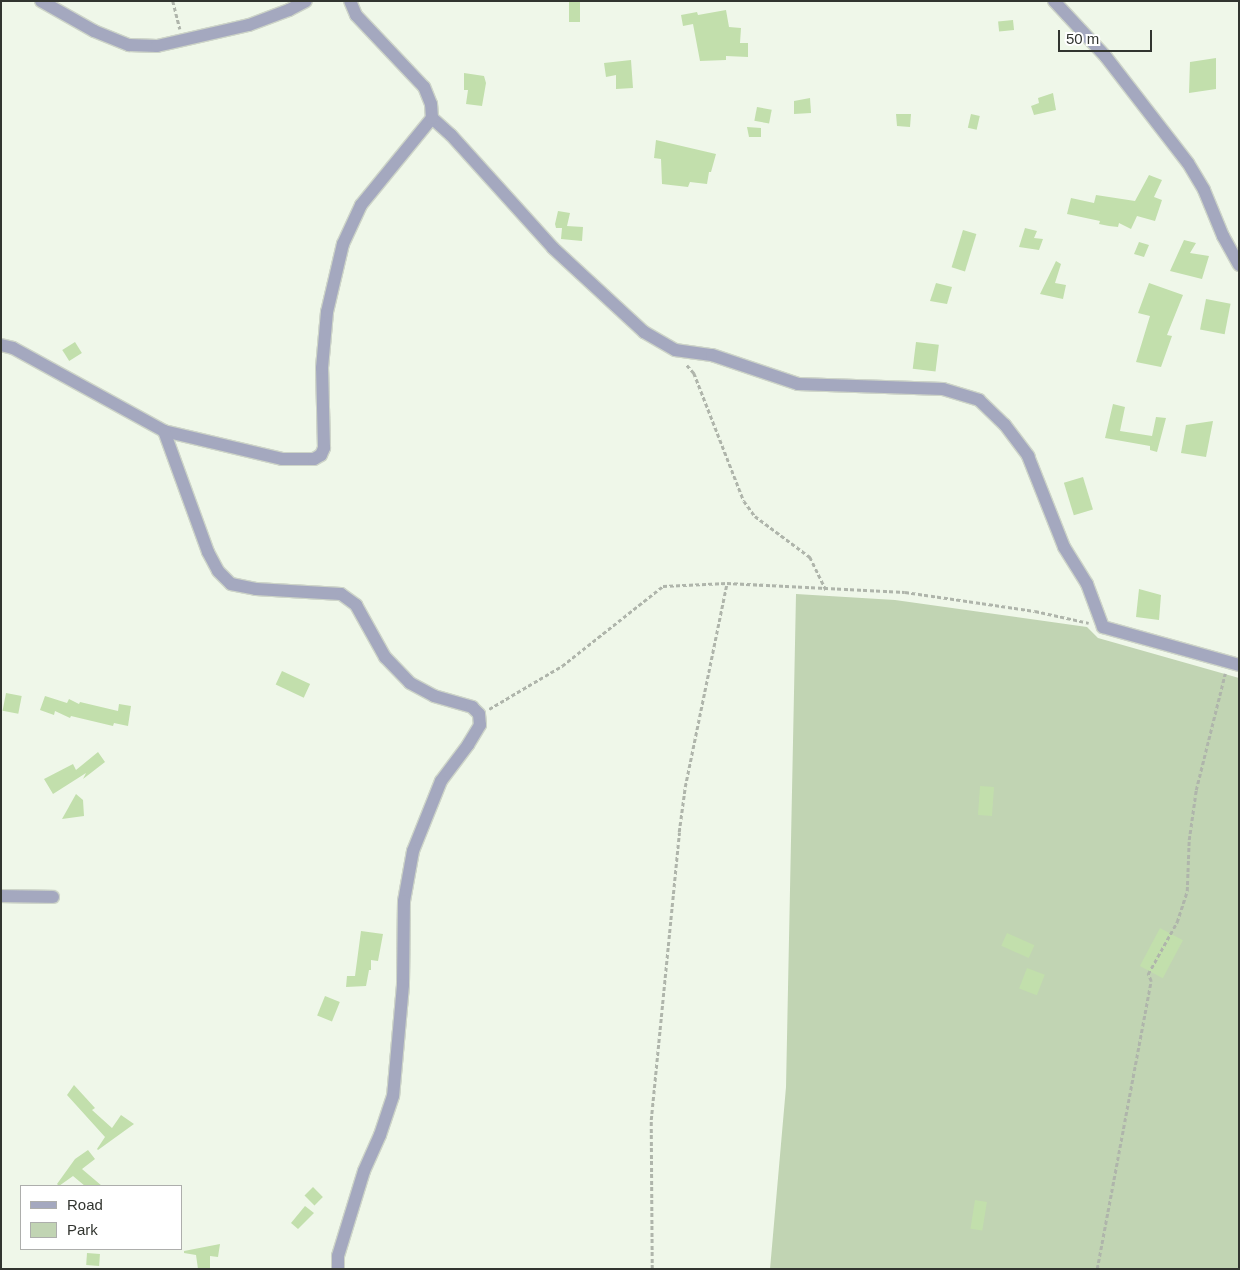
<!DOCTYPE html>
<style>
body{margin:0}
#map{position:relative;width:1240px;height:1270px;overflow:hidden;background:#eff7e9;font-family:Arial,sans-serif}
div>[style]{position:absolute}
.green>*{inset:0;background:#c1d4b3}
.building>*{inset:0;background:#c2dfac;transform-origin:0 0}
.path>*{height:2.5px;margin-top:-1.25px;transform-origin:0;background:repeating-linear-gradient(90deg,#afb5ab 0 4px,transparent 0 6.5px)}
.roads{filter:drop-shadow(1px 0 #cdd4c8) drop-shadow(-1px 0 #cdd4c8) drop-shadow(0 1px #cdd4c8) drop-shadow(0 -1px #cdd4c8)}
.minor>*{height:12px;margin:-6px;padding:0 6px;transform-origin:6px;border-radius:6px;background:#a4a8bf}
span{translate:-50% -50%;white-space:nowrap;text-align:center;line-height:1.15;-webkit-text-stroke:5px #fff;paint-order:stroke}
.frame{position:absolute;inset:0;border:2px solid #323530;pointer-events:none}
.legend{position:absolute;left:20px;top:1185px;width:162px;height:65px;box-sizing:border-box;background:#fff;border:1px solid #adaeac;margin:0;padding:6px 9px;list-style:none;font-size:15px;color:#323530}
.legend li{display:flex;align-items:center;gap:10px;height:25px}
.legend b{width:25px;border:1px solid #adaeac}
.scale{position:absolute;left:1058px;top:30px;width:94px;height:22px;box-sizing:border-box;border:2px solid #323530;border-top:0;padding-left:6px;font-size:15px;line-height:18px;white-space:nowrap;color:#323530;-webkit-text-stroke:4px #fff;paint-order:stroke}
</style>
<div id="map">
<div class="green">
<div style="clip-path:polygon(796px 594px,895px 600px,1087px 627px,1098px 638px,1239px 678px,1239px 1269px,770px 1269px,786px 1087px)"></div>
</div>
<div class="building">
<div style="left:569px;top:1px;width:11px;height:21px"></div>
<div style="clip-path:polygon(726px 10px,729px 27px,741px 28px,740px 43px,748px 43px,748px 57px,726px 56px,726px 60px,700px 61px,693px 24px,683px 26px,681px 15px,697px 12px,698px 15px)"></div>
<div style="left:1013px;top:20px;width:10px;height:15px;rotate:84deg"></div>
<div style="clip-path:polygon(1216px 58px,1216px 89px,1189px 93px,1190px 62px)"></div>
<div style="clip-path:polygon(631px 60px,633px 88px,616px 89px,616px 75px,606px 77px,604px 63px)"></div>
<div style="clip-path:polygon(464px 73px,484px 76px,486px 83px,482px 106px,466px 104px,468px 90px,464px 90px)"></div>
<div style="clip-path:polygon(1053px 93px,1056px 110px,1034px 115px,1031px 106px,1039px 103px,1038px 98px)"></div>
<div style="clip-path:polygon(810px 98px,811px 113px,794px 114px,794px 101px)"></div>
<div style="left:757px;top:107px;width:15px;height:14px;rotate:11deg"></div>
<div style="clip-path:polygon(896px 114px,911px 114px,910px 127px,897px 126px)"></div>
<div style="left:971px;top:114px;width:9px;height:14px;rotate:13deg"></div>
<div style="clip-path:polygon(747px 127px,761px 128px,761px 137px,749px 137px)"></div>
<div style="clip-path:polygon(656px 140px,716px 154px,711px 172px,709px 172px,707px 184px,690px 182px,688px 187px,662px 184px,661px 159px,654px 158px)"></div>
<div style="clip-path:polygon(1149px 175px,1162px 180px,1154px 197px,1162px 200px,1155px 221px,1137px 216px,1131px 229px,1119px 223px,1118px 227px,1109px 226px,1099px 224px,1100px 221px,1067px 214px,1071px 198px,1094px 203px,1096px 195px,1135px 201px)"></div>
<div style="clip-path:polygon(558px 211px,570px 213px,567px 226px,583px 227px,582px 241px,561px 239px,562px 228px,556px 228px,555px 224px)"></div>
<div style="clip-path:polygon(1025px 228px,1037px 231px,1034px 238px,1043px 239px,1039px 250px,1019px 247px)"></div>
<div style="left:963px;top:230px;width:14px;height:39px;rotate:17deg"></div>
<div style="clip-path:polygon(1184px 240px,1196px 243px,1190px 253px,1209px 256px,1202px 279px,1170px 271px)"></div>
<div style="clip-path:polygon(1139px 242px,1149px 245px,1144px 257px,1134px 254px)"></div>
<div style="clip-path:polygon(1056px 261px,1061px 264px,1055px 283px,1066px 285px,1063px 299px,1040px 294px)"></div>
<div style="clip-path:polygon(936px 283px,952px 287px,947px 304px,930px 301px)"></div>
<div style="clip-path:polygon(1149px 283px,1183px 295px,1167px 335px,1172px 336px,1161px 367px,1136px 362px,1150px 316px,1138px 313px)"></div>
<div style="left:1206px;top:299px;width:25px;height:31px;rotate:11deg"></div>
<div style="left:75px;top:342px;width:13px;height:15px;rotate:58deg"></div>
<div style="left:916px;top:342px;width:23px;height:27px;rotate:7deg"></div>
<div style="clip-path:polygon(1113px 404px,1125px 407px,1120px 431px,1152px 436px,1156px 417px,1166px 418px,1157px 452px,1150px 450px,1150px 446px,1105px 438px)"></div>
<div style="clip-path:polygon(1213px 421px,1206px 457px,1181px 453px,1186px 425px)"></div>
<div style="left:1083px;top:477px;width:34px;height:20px;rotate:73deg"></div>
<div style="clip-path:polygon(1139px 589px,1161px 595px,1159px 620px,1136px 617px)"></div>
<div style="left:282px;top:671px;width:31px;height:15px;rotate:25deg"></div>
<div style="left:6px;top:693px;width:16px;height:18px;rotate:11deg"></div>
<div style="clip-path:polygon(45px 696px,67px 703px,69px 699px,79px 704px,80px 702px,118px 711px,119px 704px,131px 706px,128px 726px,114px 723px,113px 726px,71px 716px,70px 718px,55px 711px,54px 715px,40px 710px)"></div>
<div style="clip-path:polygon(98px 752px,105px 762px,83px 779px,86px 773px,53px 794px,44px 779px,73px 764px,76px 770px)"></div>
<div style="left:994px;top:787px;width:29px;height:14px;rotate:94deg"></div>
<div style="clip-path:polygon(76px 794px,83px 800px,84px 816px,62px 819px)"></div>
<div style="left:1160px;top:928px;width:26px;height:43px;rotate:28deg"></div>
<div style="clip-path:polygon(361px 931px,383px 934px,378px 961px,371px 960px,371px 970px,369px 970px,366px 986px,346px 987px,347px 976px,355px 976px)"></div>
<div style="left:1007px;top:933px;width:30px;height:14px;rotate:24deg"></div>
<div style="left:1027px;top:968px;width:19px;height:22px;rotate:21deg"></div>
<div style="left:325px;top:996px;width:16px;height:21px;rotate:22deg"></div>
<div style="clip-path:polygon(74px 1085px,95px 1108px,92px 1110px,112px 1128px,121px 1115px,134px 1124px,98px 1150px,97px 1149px,105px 1137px,67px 1095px)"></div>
<div style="clip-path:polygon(88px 1150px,95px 1159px,82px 1169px,102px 1186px,85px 1186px,73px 1176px,59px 1186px,57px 1184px,75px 1159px)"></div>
<div style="left:313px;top:1187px;width:14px;height:12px;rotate:45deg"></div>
<div style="left:975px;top:1200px;width:12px;height:29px;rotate:9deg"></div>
<div style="clip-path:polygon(305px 1206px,314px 1213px,298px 1229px,291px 1223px)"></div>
<div style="clip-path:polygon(220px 1244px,218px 1257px,210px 1256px,210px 1269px,198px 1269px,196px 1255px,184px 1253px,184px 1251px)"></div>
<div style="left:87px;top:1253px;width:13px;height:12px;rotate:4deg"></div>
</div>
<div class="path">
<div style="left:173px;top:1px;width:29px;rotate:76deg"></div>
<div style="left:687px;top:365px;width:11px;rotate:49deg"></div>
<div style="left:694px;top:373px;width:137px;rotate:68.7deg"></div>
<div style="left:744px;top:501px;width:19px;rotate:54deg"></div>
<div style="left:755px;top:516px;width:69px;rotate:36.7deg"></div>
<div style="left:810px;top:557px;width:37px;rotate:64deg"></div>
<div style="left:489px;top:709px;width:85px;rotate:-30.5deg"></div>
<div style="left:562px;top:666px;width:129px;rotate:-38.4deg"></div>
<div style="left:663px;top:586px;width:64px;rotate:-2.7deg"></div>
<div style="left:727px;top:583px;width:178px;rotate:2.9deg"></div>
<div style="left:905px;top:592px;width:131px;rotate:8.3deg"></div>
<div style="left:1035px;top:611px;width:55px;rotate:12.5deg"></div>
<div style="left:652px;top:1269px;width:149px;rotate:-90.4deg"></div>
<div style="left:651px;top:1120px;width:289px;rotate:-84.4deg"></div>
<div style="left:679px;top:832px;width:45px;rotate:-82.4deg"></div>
<div style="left:685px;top:787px;width:208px;rotate:-78.4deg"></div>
<div style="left:1097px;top:1269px;width:293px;rotate:-79.4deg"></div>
<div style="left:1151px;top:981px;width:8px;rotate:-113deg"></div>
<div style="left:1148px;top:974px;width:60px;rotate:-60.9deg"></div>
<div style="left:1177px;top:922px;width:33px;rotate:-72deg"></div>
<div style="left:1187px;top:891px;width:51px;rotate:-87.8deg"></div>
<div style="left:1189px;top:840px;width:50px;rotate:-82deg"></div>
<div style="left:1196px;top:790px;width:120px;rotate:-76deg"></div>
</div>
<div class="roads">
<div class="minor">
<div style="left:41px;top:1px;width:61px;rotate:29.5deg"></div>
<div style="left:94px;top:31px;width:38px;rotate:22deg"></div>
<div style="left:129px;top:45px;width:28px;rotate:2deg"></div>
<div style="left:157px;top:46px;width:94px;rotate:-12.9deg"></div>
<div style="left:249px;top:25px;width:43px;rotate:-20.6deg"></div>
<div style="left:289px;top:10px;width:19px;rotate:-28deg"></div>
<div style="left:1054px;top:1px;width:76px;rotate:47.1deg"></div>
<div style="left:1106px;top:57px;width:134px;rotate:52.3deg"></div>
<div style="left:1188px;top:163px;width:31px;rotate:59deg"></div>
<div style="left:1204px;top:190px;width:50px;rotate:67.6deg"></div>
<div style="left:1223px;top:236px;width:33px;rotate:61deg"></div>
<div style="left:432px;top:118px;width:25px;rotate:42deg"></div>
<div style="left:451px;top:135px;width:152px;rotate:47.9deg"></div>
<div style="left:553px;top:248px;width:124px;rotate:42.7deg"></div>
<div style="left:644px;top:332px;width:36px;rotate:30deg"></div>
<div style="left:675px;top:350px;width:37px;rotate:8deg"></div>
<div style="left:712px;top:355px;width:91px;rotate:18.6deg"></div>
<div style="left:798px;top:384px;width:145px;rotate:2deg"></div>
<div style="left:943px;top:389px;width:38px;rotate:17deg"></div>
<div style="left:979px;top:400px;width:36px;rotate:44deg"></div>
<div style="left:1005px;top:425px;width:39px;rotate:53deg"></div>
<div style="left:1028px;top:456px;width:98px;rotate:68.4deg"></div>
<div style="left:1064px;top:547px;width:44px;rotate:58.1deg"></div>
<div style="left:1087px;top:584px;width:46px;rotate:69.6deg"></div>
<div style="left:1103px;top:627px;width:141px;rotate:15.6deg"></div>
<div style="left:1px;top:345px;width:12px;rotate:14deg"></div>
<div style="left:13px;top:348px;width:172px;rotate:28.8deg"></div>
<div style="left:164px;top:431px;width:121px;rotate:13.3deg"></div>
<div style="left:282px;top:459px;width:32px"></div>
<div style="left:314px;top:459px;width:8px;rotate:-30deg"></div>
<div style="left:321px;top:455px;width:8px;rotate:-67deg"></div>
<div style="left:324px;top:448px;width:80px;rotate:-91.4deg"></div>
<div style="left:322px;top:368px;width:56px;rotate:-84.9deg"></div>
<div style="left:327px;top:312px;width:70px;rotate:-76.8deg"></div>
<div style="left:343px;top:244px;width:43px;rotate:-65.2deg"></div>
<div style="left:361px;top:205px;width:112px;rotate:-50.8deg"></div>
<div style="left:432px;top:118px;width:14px;rotate:-94deg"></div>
<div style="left:431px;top:104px;width:18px;rotate:-112deg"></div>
<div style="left:424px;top:87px;width:99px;rotate:-133.4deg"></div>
<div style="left:356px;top:15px;width:15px;rotate:-113deg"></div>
<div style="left:164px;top:431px;width:129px;rotate:70deg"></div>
<div style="left:208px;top:552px;width:21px;rotate:62deg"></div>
<div style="left:218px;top:571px;width:18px;rotate:45deg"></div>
<div style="left:231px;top:584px;width:25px;rotate:11deg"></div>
<div style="left:256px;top:589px;width:85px;rotate:3.4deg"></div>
<div style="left:341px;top:594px;width:19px;rotate:36deg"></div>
<div style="left:356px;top:605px;width:60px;rotate:60.9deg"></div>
<div style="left:385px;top:657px;width:36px;rotate:46deg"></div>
<div style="left:410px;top:683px;width:27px;rotate:28deg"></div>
<div style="left:434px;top:696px;width:40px;rotate:16deg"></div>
<div style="left:472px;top:707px;width:10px;rotate:45deg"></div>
<div style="left:479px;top:714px;width:11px;rotate:85deg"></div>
<div style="left:480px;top:725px;width:23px;rotate:121deg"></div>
<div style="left:468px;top:745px;width:45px;rotate:126.9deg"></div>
<div style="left:441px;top:781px;width:75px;rotate:111.8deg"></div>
<div style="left:413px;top:851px;width:51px;rotate:100.2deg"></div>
<div style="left:404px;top:901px;width:84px;rotate:90.7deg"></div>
<div style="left:403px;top:985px;width:111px;rotate:95.1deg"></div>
<div style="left:393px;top:1096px;width:41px;rotate:108.4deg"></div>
<div style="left:380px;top:1135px;width:39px;rotate:114deg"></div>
<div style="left:364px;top:1171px;width:89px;rotate:107deg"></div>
<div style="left:338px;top:1256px;width:13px;rotate:90deg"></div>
<div style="left:1px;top:896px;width:52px;rotate:1.1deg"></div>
</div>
</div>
<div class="frame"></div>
<ul class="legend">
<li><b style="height:6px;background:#a4a8bf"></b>Road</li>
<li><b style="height:14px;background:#c1d4b3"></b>Park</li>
</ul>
<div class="scale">50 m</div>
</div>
